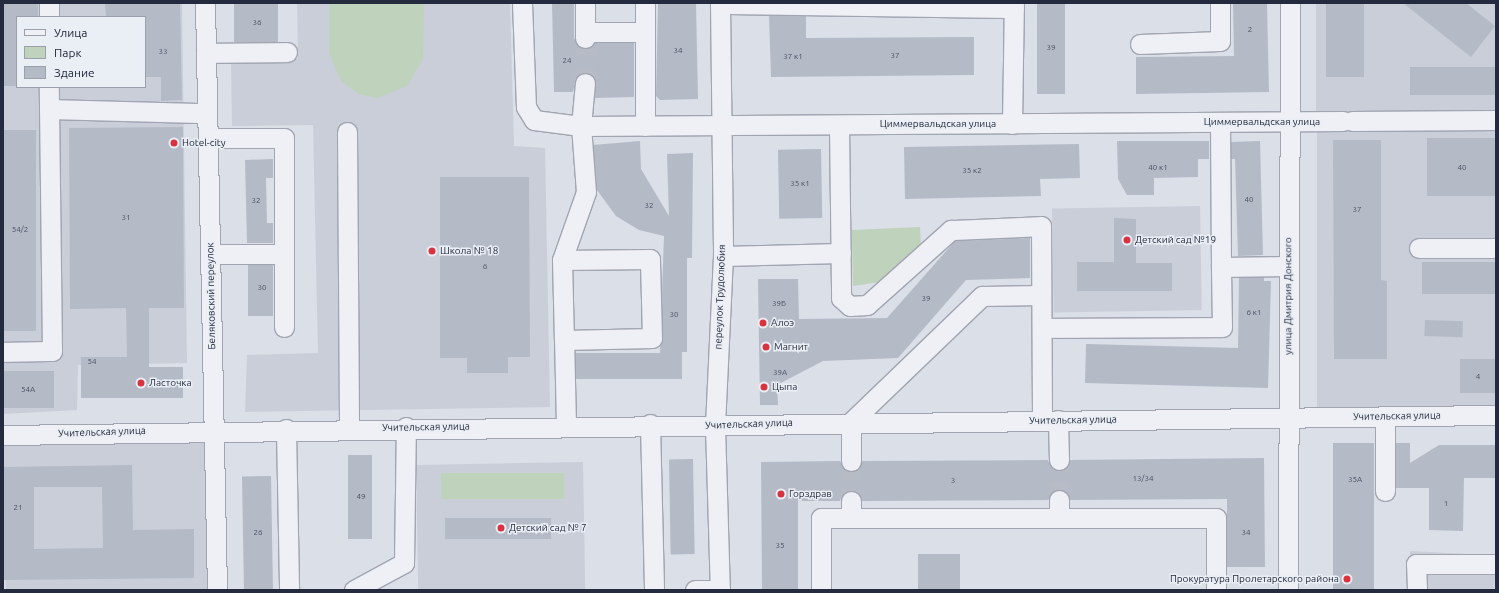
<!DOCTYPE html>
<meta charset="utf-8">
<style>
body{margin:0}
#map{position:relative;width:1499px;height:593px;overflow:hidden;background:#dbdfe7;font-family:Ubuntu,sans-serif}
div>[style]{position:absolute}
.built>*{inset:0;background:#c9ced9;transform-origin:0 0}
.green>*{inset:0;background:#bfd2bc;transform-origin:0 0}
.building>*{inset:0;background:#b5bac7;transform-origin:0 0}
.minor-tunnel>*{height:19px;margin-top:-9.5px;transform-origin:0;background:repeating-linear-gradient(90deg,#b6bbc5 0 19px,transparent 0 29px)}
.roads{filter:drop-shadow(1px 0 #a0a5b1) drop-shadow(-1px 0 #a0a5b1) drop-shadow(0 1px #a0a5b1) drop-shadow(0 -1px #a0a5b1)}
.minor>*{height:19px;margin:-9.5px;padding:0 9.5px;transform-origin:9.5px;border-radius:9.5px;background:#eef0f5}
.dots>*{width:11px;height:11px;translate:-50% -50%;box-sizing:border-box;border:2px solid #eaeef5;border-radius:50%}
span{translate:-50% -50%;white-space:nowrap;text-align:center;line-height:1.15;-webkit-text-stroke:3px #eaeef5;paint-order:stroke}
.number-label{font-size:8px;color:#484f60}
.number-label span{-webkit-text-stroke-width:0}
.street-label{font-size:10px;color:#242b3e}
.poi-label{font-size:10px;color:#242b3e}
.left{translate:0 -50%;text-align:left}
.right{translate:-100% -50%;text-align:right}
.frame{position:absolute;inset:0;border:4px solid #242b3e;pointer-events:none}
.legend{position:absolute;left:16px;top:16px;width:130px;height:72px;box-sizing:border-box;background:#eaeef5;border:1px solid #9ba0ac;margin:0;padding:5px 7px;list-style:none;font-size:12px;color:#242b3e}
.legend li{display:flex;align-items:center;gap:8px;height:20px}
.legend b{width:20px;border:1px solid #9ba0ac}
</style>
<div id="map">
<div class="built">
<div style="clip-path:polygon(evenodd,3px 3px,182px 3px,187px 363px,78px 365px,77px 410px,3px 414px,3px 3px,17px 17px,145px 17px,145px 87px,17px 87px,17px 17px)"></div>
<div style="clip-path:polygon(297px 3px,510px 3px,514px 146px,545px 148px,550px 407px,245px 412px,247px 355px,318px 353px,313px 125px,232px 126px,231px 61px,298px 59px)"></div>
<div style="left:1316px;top:3px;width:180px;height:110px"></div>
<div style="left:1496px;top:128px;width:279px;height:179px;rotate:90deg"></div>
<div style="left:1200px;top:206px;width:104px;height:148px;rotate:89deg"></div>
<div style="left:214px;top:429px;width:161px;height:211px;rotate:89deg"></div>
<div style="left:583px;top:462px;width:128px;height:167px;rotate:89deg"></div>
<div style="left:1410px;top:551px;width:86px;height:39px;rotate:3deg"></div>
</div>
<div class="green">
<div style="clip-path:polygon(329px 3px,424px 3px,423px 59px,407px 86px,378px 98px,358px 94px,341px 81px,329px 53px)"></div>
<div style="clip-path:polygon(920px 227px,921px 246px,880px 282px,853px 286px,852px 230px)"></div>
<div style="left:564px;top:473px;width:26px;height:123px;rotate:90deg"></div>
</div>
<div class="building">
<div style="clip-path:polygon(3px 3px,38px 3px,38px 17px,17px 17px,17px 86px,3px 86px)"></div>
<div style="clip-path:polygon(105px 3px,180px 3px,182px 100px,161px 101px,161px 77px,145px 77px,145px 17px,106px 17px)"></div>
<div style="left:234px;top:3px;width:44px;height:39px"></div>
<div style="clip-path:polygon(552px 3px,574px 3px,574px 38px,580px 48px,590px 48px,595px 43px,634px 43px,634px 97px,595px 98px,595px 79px,586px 72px,576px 77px,573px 92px,554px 92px)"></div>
<div style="clip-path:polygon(658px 3px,696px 3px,698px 99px,660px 100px,656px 96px)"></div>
<div style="left:1037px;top:3px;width:28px;height:91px"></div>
<div style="clip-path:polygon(1233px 3px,1267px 3px,1269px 92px,1136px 94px,1136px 57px,1234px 56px)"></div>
<div style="left:1326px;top:3px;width:38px;height:74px"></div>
<div style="clip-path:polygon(1403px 3px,1466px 3px,1495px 26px,1471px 57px)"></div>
<div style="clip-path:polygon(769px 16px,806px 16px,806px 38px,974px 37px,974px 75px,771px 77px)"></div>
<div style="left:1410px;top:67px;width:86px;height:28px"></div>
<div style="clip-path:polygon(183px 127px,184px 308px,149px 308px,149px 367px,183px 367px,183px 398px,81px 398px,81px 357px,127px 357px,126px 308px,70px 309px,69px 128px)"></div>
<div style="left:3px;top:130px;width:33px;height:201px"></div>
<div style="left:1496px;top:138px;width:58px;height:69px;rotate:90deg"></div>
<div style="clip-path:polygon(1333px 140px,1381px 140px,1381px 280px,1387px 281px,1387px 359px,1334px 359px)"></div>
<div style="clip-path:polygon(640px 141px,641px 169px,669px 216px,667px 154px,693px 153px,692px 258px,687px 258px,687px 352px,682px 352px,682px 379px,576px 379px,575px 353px,660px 353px,664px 236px,639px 230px,616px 216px,597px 190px,593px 145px)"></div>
<div style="clip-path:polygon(1117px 141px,1209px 141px,1209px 159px,1198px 159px,1198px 177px,1154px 178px,1154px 195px,1127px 195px,1118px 179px)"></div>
<div style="clip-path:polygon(1260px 141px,1263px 255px,1238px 256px,1235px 159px,1231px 159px,1231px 142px)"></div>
<div style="clip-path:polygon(1079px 144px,1080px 178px,1040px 179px,1041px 196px,905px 199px,904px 147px)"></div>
<div style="left:821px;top:149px;width:69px;height:43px;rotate:89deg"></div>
<div style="clip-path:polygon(273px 159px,273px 178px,266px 178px,267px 223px,273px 223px,273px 243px,247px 243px,245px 160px)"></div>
<div style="clip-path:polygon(440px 177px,529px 177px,530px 357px,508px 357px,508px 373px,467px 373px,467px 358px,440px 358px)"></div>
<div style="clip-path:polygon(1114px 218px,1136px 219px,1136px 263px,1172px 263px,1172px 291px,1077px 291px,1077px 262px,1114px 262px)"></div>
<div style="clip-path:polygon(1030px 238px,1030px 278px,966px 280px,898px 358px,823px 361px,777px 385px,778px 405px,760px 405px,758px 279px,798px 279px,799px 319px,887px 318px,955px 241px)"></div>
<div style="left:1496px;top:262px;width:32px;height:74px;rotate:90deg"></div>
<div style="left:248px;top:265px;width:25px;height:51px"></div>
<div style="clip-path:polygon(1264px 277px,1264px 281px,1271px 281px,1268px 388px,1085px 383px,1086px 344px,1238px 348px,1239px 278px)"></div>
<div style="left:1425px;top:320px;width:38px;height:16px;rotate:2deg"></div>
<div style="left:1496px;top:359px;width:34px;height:36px;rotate:90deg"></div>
<div style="left:54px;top:371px;width:37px;height:51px;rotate:90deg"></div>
<div style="left:1333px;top:443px;width:41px;height:146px"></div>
<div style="clip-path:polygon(1396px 443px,1410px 443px,1410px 463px,1439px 445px,1496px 445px,1496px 478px,1464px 478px,1463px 531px,1429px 530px,1429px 488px,1396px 488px)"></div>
<div style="left:348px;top:455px;width:24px;height:84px"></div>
<div style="clip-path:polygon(1264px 458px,1265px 567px,1227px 567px,1227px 499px,1070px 500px,1065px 491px,1059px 489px,1048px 500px,862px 501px,857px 492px,851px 490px,842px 495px,840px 501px,798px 501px,798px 590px,762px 590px,761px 462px,840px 461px,845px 470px,851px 472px,860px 467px,862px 461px,1048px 460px,1050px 466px,1059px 471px,1065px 469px,1070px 460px)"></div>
<div style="left:693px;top:459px;width:95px;height:24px;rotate:89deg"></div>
<div style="clip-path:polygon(evenodd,132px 465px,133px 530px,194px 529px,194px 578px,3px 580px,3px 467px,132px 465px,34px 487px,102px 487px,103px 548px,34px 549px,34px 487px)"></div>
<div style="left:271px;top:476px;width:114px;height:29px;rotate:89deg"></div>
<div style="left:551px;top:518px;width:21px;height:106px;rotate:90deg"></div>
<div style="left:918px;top:554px;width:42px;height:35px"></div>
</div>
<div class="minor-tunnel">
<div style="left:585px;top:38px;width:45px;rotate:90deg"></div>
<div style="left:851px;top:461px;width:40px;rotate:90deg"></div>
<div style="left:1059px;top:500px;width:40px;rotate:-90deg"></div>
</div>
<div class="roads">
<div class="minor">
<div style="left:49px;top:3px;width:14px;rotate:90deg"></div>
<div style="left:205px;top:3px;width:587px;rotate:88.83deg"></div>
<div style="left:522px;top:3px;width:104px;rotate:87.8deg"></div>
<div style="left:526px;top:107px;width:15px;rotate:58deg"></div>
<div style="left:534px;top:120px;width:47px;rotate:7.3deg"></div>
<div style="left:581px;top:126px;width:762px;rotate:-0.38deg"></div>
<div style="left:585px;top:3px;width:35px;rotate:90deg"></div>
<div style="left:645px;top:3px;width:123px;rotate:90deg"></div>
<div style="left:720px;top:3px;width:253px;rotate:89.3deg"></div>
<div style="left:723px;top:256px;width:170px;rotate:92.7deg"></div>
<div style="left:715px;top:426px;width:164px;rotate:88.3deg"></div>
<div style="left:720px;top:4px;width:294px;rotate:0.8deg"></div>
<div style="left:585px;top:32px;width:60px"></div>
<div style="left:1140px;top:44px;width:80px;rotate:-2.1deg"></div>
<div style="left:1220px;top:41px;width:38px;rotate:-90deg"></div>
<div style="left:206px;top:53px;width:81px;rotate:-0.7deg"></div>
<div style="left:49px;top:109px;width:158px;rotate:1.5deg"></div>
<div style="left:1352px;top:121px;width:144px;rotate:-0.4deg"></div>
<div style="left:1220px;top:122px;width:145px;rotate:89.6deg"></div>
<div style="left:1221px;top:267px;width:68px;rotate:-0.8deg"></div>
<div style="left:1012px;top:124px;width:121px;rotate:-89.1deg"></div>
<div style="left:839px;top:125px;width:173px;rotate:89.3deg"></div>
<div style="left:841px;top:298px;width:12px;rotate:42deg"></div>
<div style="left:850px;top:306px;width:17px;rotate:-3deg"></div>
<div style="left:867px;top:305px;width:113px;rotate:-41.8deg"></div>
<div style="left:951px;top:230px;width:90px;rotate:-2.5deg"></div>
<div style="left:1041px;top:226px;width:194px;rotate:89.7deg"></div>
<div style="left:347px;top:132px;width:296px;rotate:89.6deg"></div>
<div style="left:208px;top:138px;width:76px"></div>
<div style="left:284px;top:138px;width:116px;rotate:90deg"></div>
<div style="left:1419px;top:248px;width:77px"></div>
<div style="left:211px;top:254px;width:73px"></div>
<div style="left:284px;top:254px;width:73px;rotate:90deg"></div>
<div style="left:723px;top:256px;width:118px;rotate:-1.5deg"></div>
<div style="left:562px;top:260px;width:80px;rotate:88.6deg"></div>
<div style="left:1042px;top:328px;width:180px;rotate:-0.3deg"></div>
<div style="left:1222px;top:327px;width:60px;rotate:-91deg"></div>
<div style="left:3px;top:352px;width:49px;rotate:-1.2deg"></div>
<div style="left:52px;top:351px;width:264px;rotate:-90.7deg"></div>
<div style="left:1385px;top:416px;width:75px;rotate:90deg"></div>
<div style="left:1058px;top:420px;width:40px;rotate:88.6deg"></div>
<div style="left:650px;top:424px;width:166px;rotate:88.6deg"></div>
<div style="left:566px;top:425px;width:85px;rotate:-91.3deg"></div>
<div style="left:564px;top:340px;width:88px;rotate:-1.3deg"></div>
<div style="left:652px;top:338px;width:79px;rotate:-91.5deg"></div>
<div style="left:650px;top:259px;width:88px;rotate:179.3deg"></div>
<div style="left:562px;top:260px;width:72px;rotate:-70.6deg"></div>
<div style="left:586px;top:192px;width:66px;rotate:-94.3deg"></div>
<div style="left:581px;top:126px;width:43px;rotate:-84.7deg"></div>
<div style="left:286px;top:429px;width:161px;rotate:88.9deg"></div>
<div style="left:3px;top:435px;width:1493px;rotate:-0.77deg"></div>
<div style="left:851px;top:461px;width:39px;rotate:-90deg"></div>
<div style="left:851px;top:422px;width:182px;rotate:-43.9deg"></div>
<div style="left:982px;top:296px;width:59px;rotate:-1deg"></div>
<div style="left:1059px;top:500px;width:18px;rotate:90deg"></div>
<div style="left:851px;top:518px;width:365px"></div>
<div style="left:1216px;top:518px;width:72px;rotate:90deg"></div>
<div style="left:354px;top:590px;width:57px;rotate:-28.4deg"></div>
<div style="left:404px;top:563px;width:136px;rotate:-89.2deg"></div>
<div style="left:695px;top:590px;width:25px"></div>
<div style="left:821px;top:590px;width:72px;rotate:-90deg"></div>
<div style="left:821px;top:518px;width:30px"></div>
<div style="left:851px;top:518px;width:17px;rotate:-90deg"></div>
<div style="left:1288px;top:590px;width:587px;rotate:-89.8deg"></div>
<div style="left:1417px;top:590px;width:26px;rotate:-92deg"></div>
<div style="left:1416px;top:564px;width:80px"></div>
</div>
</div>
<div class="dots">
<div style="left:174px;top:143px;background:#d9333f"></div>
<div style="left:1127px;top:240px;background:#d9333f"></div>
<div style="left:432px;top:251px;background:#d9333f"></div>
<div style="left:763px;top:323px;background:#d9333f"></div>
<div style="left:766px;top:347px;background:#d9333f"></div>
<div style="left:141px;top:383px;background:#d9333f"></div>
<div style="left:764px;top:387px;background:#d9333f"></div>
<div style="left:781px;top:494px;background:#d9333f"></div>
<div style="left:501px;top:528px;background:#d9333f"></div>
<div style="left:1347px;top:579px;background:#d9333f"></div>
</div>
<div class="number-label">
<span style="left:257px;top:23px">36</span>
<span style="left:1250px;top:30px">2</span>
<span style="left:1051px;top:48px">39</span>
<span style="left:678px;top:51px">34</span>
<span style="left:163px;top:52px">33</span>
<span style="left:895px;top:56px">37</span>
<span style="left:793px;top:57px">37 к1</span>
<span style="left:567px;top:61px">24</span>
<span style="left:1158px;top:168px">40 к1</span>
<span style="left:1462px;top:168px">40</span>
<span style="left:972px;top:171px">35 к2</span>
<span style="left:800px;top:184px">35 к1</span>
<span style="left:1249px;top:200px">40</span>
<span style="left:256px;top:201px">32</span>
<span style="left:649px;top:206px">32</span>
<span style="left:1357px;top:210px">37</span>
<span style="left:126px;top:218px">31</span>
<span style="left:20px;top:230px">54/2</span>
<span style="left:485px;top:267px">6</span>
<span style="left:262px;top:288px">30</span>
<span style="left:926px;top:299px">39</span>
<span style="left:779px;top:304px">39Б</span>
<span style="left:1254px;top:313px">6 к1</span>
<span style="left:674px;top:315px">30</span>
<span style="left:92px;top:362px">54</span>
<span style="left:780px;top:373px">39А</span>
<span style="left:1478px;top:377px">4</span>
<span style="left:28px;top:390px">54А</span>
<span style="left:1143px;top:479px">13/34</span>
<span style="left:1355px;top:480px">35А</span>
<span style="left:953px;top:481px">3</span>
<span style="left:361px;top:497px">49</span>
<span style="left:1446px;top:504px">1</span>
<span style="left:18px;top:508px">21</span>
<span style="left:258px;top:533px">26</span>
<span style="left:1246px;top:533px">34</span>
<span style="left:780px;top:546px">35</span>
</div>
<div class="street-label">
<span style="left:1262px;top:122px">Циммервальдская улица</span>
<span style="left:938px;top:124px">Циммервальдская улица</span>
<span style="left:211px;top:296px;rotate:-91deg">Беляковский переулок</span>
<span style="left:1288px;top:296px;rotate:-90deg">улица Дмитрия Донского</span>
<span style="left:720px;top:297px;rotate:-88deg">переулок Трудолюбия</span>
<span style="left:1397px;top:416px;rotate:-1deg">Учительская улица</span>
<span style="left:1073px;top:420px;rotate:-1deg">Учительская улица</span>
<span style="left:749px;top:424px;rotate:-2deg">Учительская улица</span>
<span style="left:426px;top:427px;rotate:-1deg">Учительская улица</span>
<span style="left:102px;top:432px;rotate:-2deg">Учительская улица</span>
</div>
<div class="poi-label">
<span class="left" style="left:182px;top:143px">Hotel-city</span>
<span class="left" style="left:1135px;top:240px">Детский сад №19</span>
<span class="left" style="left:440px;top:251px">Школа № 18</span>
<span class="left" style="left:771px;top:323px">Алоэ</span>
<span class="left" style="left:774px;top:347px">Магнит</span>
<span class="left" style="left:149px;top:383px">Ласточка</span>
<span class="left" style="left:772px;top:387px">Цыпа</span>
<span class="left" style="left:789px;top:494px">Горздрав</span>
<span class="left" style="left:509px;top:528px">Детский сад № 7</span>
<span class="right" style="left:1339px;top:579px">Прокуратура Пролетарского района</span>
</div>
<div class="frame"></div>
<ul class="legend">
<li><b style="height:5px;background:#eef0f5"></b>Улица</li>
<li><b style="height:11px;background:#bfd2bc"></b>Парк</li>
<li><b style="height:11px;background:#b5bac7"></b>Здание</li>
</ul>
</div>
